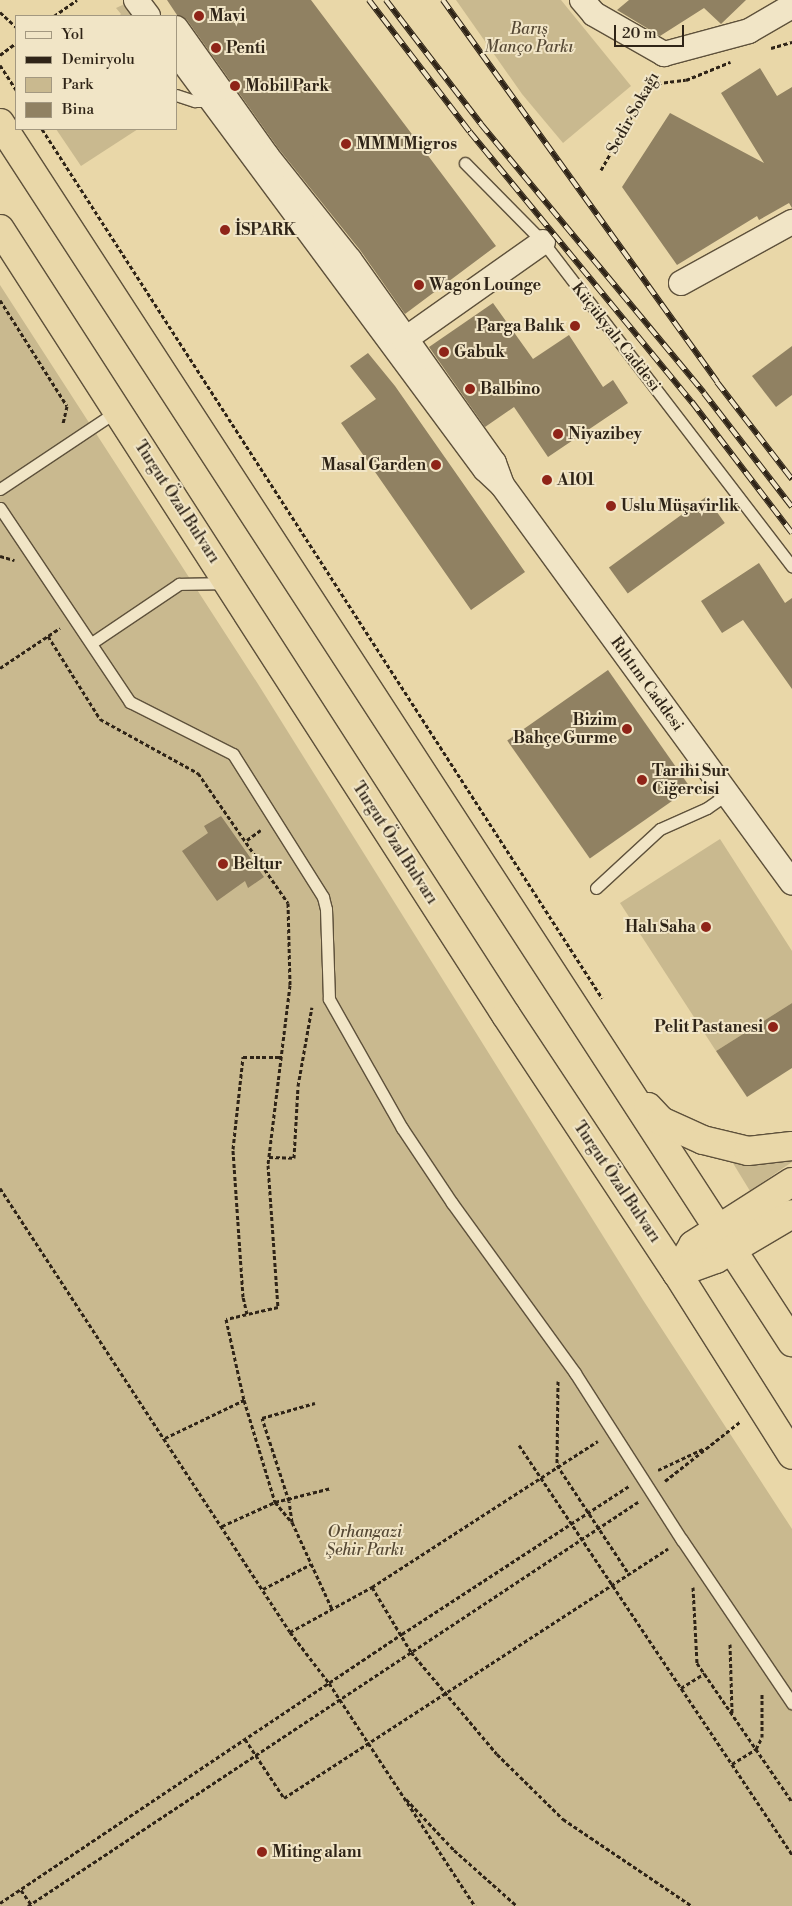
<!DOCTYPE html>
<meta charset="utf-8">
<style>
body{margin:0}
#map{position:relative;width:792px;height:1906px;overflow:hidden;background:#e9d7a8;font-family:"Libre Bodoni",serif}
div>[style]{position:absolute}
.green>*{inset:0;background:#c9b98f}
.building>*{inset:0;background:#908162;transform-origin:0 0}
.path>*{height:3px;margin-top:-1.5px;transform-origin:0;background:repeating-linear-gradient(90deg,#2f2417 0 4px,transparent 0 6.5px)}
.roads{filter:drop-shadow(1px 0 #5e513b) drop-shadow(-1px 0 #5e513b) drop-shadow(0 1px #5e513b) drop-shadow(0 -1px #5e513b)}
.lane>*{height:11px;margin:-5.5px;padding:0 5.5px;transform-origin:5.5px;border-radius:5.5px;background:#f1e5c6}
.street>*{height:24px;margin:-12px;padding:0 12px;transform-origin:12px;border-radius:12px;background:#f1e5c6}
.highway>*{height:28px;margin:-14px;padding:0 14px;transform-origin:14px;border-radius:14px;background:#e9d7a8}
.rail>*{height:5.5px;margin-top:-2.75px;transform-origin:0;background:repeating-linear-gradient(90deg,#f1e5c6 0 11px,#2f2417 0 22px);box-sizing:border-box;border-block:1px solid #2f2417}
.dots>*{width:14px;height:14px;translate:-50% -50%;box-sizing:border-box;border:2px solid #f1e5c6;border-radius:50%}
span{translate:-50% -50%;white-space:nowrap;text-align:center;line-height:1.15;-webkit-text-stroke:4px #f1e5c6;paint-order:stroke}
.poi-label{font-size:16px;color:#2f2417;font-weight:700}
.left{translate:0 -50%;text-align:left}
.right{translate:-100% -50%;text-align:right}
.park-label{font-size:16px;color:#564935;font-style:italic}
.street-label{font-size:16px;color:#2f2417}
.legend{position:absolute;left:15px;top:15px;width:162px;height:115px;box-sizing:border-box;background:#f1e5c6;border:1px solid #a39880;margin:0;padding:6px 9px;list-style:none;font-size:15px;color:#2f2417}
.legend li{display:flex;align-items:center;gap:10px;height:25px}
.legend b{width:25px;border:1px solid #a39880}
.scale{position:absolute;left:614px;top:25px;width:70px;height:22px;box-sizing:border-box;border:2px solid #2f2417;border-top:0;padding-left:6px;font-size:15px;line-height:18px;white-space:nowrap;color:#2f2417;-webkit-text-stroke:4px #f1e5c6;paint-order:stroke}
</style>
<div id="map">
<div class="green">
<div style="clip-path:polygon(456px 0,561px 0,631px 86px,563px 143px,522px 94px)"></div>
<div style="clip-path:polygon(131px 1px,131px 16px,119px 16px,121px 14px,116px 8px)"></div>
<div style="clip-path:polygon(56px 129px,138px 129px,81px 166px)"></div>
<div style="clip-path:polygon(0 285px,258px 684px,643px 1300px,792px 1529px,792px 1906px,0 1906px)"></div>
<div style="clip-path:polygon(720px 839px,792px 951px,792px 1003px,716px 1051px,620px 903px)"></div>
<div style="clip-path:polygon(792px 1152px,792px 1162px,750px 1191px,728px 1155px)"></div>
</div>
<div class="building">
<div style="clip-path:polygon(167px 0,311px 0,496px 246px,405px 314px,360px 250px,278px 148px,187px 20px,177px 15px)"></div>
<div style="clip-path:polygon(629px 0,746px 0,721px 24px,704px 8px,660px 36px,617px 10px)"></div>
<div style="clip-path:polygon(760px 68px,777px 96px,792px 87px,792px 208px,789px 203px,759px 220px,757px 216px,677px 265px,622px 187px,670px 113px,764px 163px,721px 93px)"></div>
<div style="clip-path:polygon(493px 303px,533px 359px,569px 335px,603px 387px,613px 380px,628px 403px,548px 457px,514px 407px,485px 427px,429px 347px)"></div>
<div style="clip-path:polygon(792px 346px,792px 395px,776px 407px,752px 376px)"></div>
<div style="clip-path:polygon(368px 353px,395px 386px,525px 572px,471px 610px,341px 423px,376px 399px,350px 366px)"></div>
<div style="left:706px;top:497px;width:32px;height:120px;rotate:54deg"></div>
<div style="clip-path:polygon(759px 563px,785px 603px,792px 598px,792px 689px,743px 620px,722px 633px,701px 601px)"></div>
<div style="left:608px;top:670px;width:144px;height:123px;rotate:55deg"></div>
<div style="clip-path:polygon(221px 816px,264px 877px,248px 888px,245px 881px,217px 901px,182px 851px,208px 833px,204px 826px)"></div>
<div style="clip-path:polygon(792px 1003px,792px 1068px,747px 1097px,716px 1051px)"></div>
</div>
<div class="path">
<div style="left:0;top:12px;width:22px;rotate:43deg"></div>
<div style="left:54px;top:16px;width:28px;rotate:-35deg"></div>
<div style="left:771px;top:48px;width:22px;rotate:-16deg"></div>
<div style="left:0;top:55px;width:20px;rotate:-37deg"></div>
<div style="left:0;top:65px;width:30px;rotate:57deg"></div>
<div style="left:651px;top:84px;width:35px;rotate:-7deg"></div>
<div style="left:686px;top:80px;width:48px;rotate:-22.2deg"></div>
<div style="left:42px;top:129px;width:1034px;rotate:57.2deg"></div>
<div style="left:601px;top:170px;width:109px;rotate:-60.4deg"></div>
<div style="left:0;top:300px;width:125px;rotate:57.7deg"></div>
<div style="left:67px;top:406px;width:18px;rotate:103deg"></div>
<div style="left:0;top:556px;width:15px;rotate:16deg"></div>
<div style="left:48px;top:636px;width:98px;rotate:57.9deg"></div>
<div style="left:100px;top:719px;width:112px;rotate:28.9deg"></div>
<div style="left:198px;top:773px;width:158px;rotate:55.3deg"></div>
<div style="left:288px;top:903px;width:82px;rotate:88.6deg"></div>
<div style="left:290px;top:985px;width:181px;rotate:97deg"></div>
<div style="left:268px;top:1165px;width:142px;rotate:86deg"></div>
<div style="left:278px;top:1307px;width:53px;rotate:167deg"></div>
<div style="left:226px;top:1319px;width:83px;rotate:77.5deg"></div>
<div style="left:244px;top:1400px;width:107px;rotate:73.1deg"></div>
<div style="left:275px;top:1502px;width:26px;rotate:50deg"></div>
<div style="left:292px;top:1522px;width:96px;rotate:65.3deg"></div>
<div style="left:0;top:668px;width:72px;rotate:-33.7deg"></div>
<div style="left:247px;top:840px;width:17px;rotate:-36deg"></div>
<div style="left:269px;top:1157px;width:25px;rotate:2deg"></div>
<div style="left:294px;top:1158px;width:72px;rotate:-86.8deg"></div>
<div style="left:298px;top:1086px;width:80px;rotate:-80deg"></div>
<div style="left:0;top:1188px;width:530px;rotate:56.85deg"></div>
<div style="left:290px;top:1632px;width:64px;rotate:52.6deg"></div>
<div style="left:329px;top:1683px;width:267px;rotate:56.8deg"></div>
<div style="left:247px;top:1314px;width:17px;rotate:-103deg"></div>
<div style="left:243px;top:1297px;width:148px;rotate:-93.9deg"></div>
<div style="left:233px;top:1149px;width:93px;rotate:-83.8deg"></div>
<div style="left:243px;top:1057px;width:38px"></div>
<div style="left:558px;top:1381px;width:84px;rotate:90.7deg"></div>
<div style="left:557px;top:1465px;width:131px;rotate:56.6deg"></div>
<div style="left:165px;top:1438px;width:88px;rotate:-25.7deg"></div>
<div style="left:519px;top:1445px;width:493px;rotate:56.3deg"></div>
<div style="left:658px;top:1470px;width:52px;rotate:-25.1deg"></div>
<div style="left:665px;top:1481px;width:97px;rotate:-38.3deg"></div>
<div style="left:292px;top:1522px;width:21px;rotate:-98deg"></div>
<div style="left:289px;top:1501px;width:87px;rotate:-108deg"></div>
<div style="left:262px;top:1418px;width:55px;rotate:-15.8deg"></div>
<div style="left:222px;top:1526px;width:58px;rotate:-24.4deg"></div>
<div style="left:275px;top:1502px;width:58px;rotate:-14deg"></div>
<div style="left:372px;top:1587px;width:76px;rotate:59deg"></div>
<div style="left:411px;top:1652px;width:133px;rotate:49.9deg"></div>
<div style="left:497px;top:1754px;width:93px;rotate:44.6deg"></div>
<div style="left:563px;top:1819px;width:156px;rotate:34deg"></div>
<div style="left:693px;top:1587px;width:76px;rotate:87deg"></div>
<div style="left:697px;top:1663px;width:168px;rotate:55.6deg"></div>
<div style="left:263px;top:1589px;width:54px;rotate:-27.5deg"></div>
<div style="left:290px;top:1632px;width:94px;rotate:-28.8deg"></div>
<div style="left:372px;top:1587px;width:269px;rotate:-32.9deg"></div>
<div style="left:730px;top:1644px;width:69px;rotate:88.3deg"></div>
<div style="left:681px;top:1688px;width:28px;rotate:-32deg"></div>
<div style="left:245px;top:1739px;width:71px;rotate:56.5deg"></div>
<div style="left:284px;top:1798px;width:458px;rotate:-33deg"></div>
<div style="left:732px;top:1764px;width:28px;rotate:-32deg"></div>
<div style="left:756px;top:1749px;width:13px;rotate:-63deg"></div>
<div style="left:762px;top:1737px;width:45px;rotate:-90deg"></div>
<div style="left:406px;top:1799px;width:70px;rotate:46.7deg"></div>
<div style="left:454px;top:1850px;width:84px;rotate:41.6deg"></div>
<div style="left:21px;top:1890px;width:19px;rotate:55deg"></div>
<div style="left:0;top:1903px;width:484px;rotate:-33.8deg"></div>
<div style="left:402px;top:1634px;width:271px;rotate:-33.1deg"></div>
<div style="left:28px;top:1906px;width:732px;rotate:-33.52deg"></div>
</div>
<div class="roads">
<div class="lane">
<div style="left:176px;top:95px;width:20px;rotate:18deg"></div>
<div style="left:195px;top:101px;width:18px"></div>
<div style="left:465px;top:163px;width:111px;rotate:45.4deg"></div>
<div style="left:543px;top:242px;width:409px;rotate:52.5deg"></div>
<div style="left:0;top:489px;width:141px;rotate:-33.7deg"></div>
<div style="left:0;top:508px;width:234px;rotate:56.2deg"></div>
<div style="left:130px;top:702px;width:115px;rotate:26.8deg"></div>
<div style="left:233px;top:754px;width:169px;rotate:57.8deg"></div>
<div style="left:323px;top:897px;width:12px;rotate:76deg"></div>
<div style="left:326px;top:909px;width:90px;rotate:88.1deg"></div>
<div style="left:329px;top:999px;width:148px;rotate:60.5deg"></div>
<div style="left:402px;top:1128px;width:90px;rotate:56.3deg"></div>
<div style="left:452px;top:1203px;width:210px;rotate:54.1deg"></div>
<div style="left:575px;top:1373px;width:198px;rotate:57.4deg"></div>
<div style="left:682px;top:1540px;width:197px;rotate:56deg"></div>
<div style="left:93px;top:642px;width:104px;rotate:-34deg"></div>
<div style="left:179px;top:584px;width:47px;rotate:-1.2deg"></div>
<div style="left:596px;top:888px;width:87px;rotate:-42.7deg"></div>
<div style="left:660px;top:829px;width:51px;rotate:-24.1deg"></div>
<div style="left:707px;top:808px;width:24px;rotate:-35deg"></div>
</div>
<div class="street">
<div style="left:136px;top:0;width:20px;rotate:53deg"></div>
<div style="left:582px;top:0;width:18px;rotate:49deg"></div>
<div style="left:594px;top:14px;width:81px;rotate:29.7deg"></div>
<div style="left:664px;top:54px;width:88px;rotate:-15.1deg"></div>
<div style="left:749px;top:31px;width:50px;rotate:-30.2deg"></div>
<div style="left:176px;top:28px;width:157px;rotate:54.6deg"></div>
<div style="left:267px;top:156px;width:132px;rotate:51.5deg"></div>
<div style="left:349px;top:259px;width:250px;rotate:54.6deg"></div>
<div style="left:494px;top:463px;width:23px;rotate:70deg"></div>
<div style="left:502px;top:485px;width:23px;rotate:-137deg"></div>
<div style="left:485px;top:469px;width:519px;rotate:-126.54deg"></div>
<div style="left:681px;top:283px;width:127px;rotate:-28.8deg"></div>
<div style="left:404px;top:340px;width:170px;rotate:-35.2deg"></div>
<div style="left:502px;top:485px;width:492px;rotate:53.9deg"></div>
</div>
<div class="highway">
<div style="left:0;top:123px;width:1454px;rotate:56.99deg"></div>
<div style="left:0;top:229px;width:935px;rotate:57.23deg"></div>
<div style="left:506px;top:1015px;width:310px;rotate:56.5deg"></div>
<div style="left:677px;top:1273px;width:215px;rotate:57.7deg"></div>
<div style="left:648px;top:1107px;width:19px;rotate:47deg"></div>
<div style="left:661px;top:1121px;width:46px;rotate:24.3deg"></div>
<div style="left:703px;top:1140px;width:46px;rotate:13.7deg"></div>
<div style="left:748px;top:1151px;width:44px;rotate:-6.5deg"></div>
<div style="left:677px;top:1273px;width:32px;rotate:-60deg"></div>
<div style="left:693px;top:1245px;width:117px;rotate:-32.5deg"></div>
<div style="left:677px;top:1273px;width:41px;rotate:-19.7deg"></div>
<div style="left:716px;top:1259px;width:88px;rotate:-30.6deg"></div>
</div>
</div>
<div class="rail">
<div style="left:369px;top:0;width:166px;rotate:52.6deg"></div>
<div style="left:470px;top:132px;width:350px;rotate:50.6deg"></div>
<div style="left:692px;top:402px;width:165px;rotate:52.6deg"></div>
<div style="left:386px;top:0;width:156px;rotate:52.5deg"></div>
<div style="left:481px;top:124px;width:349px;rotate:50.3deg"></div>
<div style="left:704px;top:393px;width:144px;rotate:52.3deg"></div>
<div style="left:443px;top:0;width:470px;rotate:54.3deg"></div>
<div style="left:717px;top:382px;width:123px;rotate:52.3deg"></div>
</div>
<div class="dots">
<div style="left:199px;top:16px;background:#8f2418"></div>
<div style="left:216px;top:48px;background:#8f2418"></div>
<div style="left:235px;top:86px;background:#8f2418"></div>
<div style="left:346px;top:144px;background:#8f2418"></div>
<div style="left:225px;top:230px;background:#8f2418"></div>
<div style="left:419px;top:285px;background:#8f2418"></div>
<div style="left:575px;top:326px;background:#8f2418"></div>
<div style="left:444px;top:352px;background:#8f2418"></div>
<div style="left:470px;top:389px;background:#8f2418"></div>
<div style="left:558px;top:434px;background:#8f2418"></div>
<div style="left:436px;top:465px;background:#8f2418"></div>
<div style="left:547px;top:480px;background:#8f2418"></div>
<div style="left:611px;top:506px;background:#8f2418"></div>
<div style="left:627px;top:729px;background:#8f2418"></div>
<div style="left:642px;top:780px;background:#8f2418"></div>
<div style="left:223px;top:864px;background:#8f2418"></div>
<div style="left:706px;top:927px;background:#8f2418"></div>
<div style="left:773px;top:1027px;background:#8f2418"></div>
<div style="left:262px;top:1852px;background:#8f2418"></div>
</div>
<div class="poi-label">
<span class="left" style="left:209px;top:16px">Mavi</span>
<span class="left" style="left:226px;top:48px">Penti</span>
<span class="left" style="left:245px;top:86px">Mobil Park</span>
<span class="left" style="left:356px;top:144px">MMM Migros</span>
<span class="left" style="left:235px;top:230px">İSPARK</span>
<span class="left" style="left:429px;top:285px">Wagon Lounge</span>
<span class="right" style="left:565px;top:326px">Parga Balık</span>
<span class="left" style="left:454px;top:352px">Gabuk</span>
<span class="left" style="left:480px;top:389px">Balbino</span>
<span class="left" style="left:568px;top:434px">Niyazibey</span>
<span class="right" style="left:426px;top:465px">Masal Garden</span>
<span class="left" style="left:557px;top:480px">A101</span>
<span class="left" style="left:621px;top:506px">Uslu Müşavirlik</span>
<span class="right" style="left:617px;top:729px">Bizim<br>Bahçe Gurme</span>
<span class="left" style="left:652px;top:780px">Tarihi Sur<br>Ciğercisi</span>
<span class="left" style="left:233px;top:864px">Beltur</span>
<span class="right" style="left:696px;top:927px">Halı Saha</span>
<span class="right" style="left:763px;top:1027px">Pelit Pastanesi</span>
<span class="left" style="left:272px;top:1852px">Miting alanı</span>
</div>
<div class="park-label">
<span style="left:529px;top:38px">Barış<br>Manço Parkı</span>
<span style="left:365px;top:1541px">Orhangazi<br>Şehir Parkı</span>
</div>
<div class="street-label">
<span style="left:633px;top:113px;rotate:-61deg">Sedir Sokağı</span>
<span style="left:616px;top:337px;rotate:52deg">Küçükyalı Caddesi</span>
<span style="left:177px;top:502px;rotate:57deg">Turgut Özal Bulvarı</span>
<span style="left:647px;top:684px;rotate:54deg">Rıhtım Caddesi</span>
<span style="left:395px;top:843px;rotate:57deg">Turgut Özal Bulvarı</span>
<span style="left:617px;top:1182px;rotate:56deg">Turgut Özal Bulvarı</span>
</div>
<ul class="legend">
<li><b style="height:6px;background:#f1e5c6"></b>Yol</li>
<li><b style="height:6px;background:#2f2417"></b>Demiryolu</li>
<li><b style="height:14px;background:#c9b98f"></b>Park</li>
<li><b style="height:14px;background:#908162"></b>Bina</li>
</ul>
<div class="scale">20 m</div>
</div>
